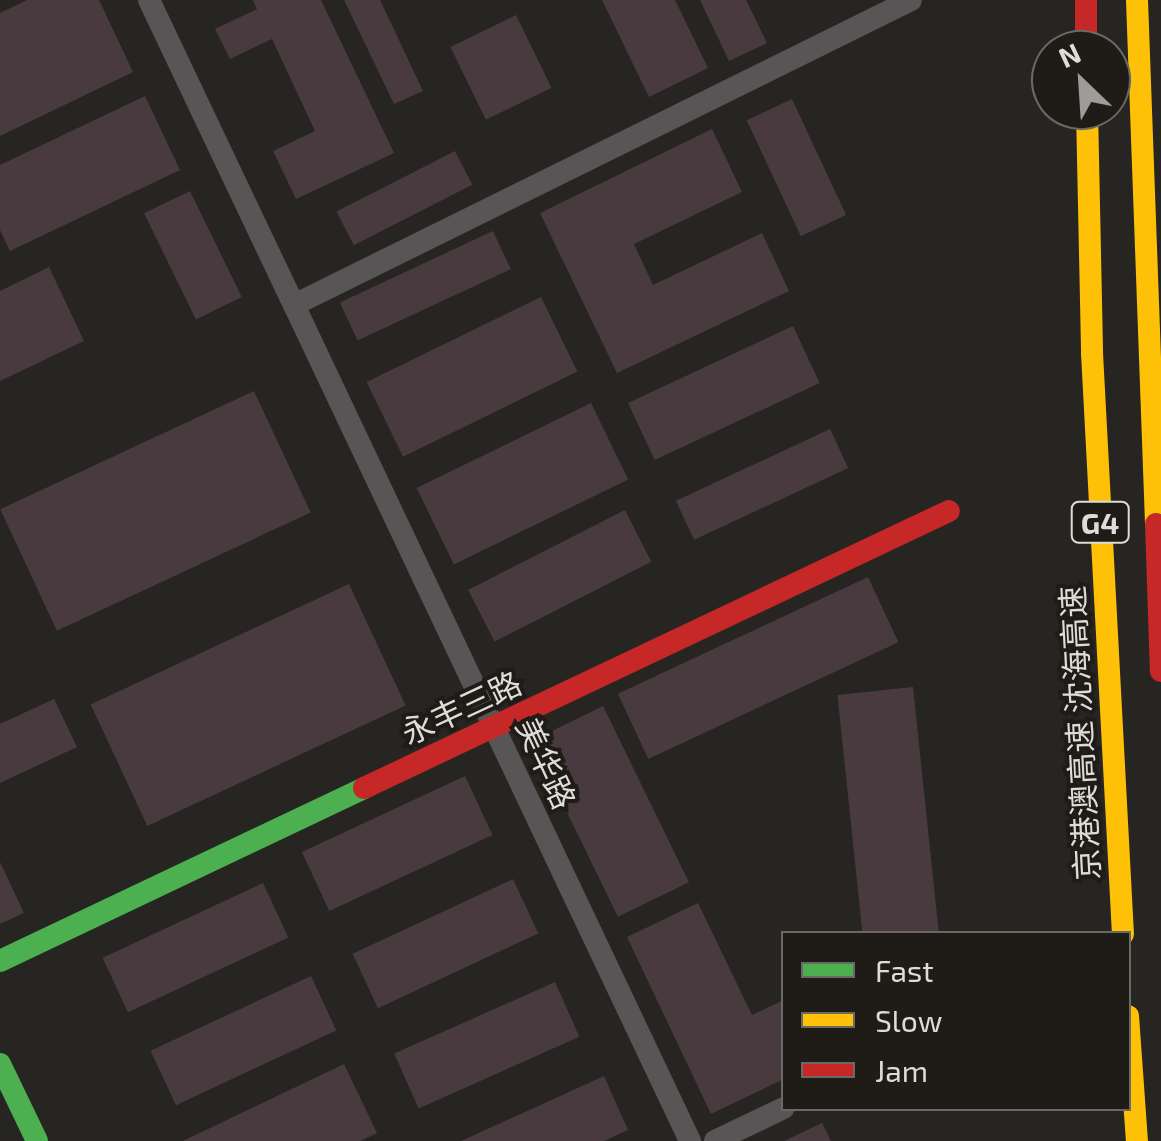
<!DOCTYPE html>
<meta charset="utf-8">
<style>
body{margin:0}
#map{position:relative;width:1161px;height:1141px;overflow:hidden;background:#262522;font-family:"Exo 2","Noto Sans SC",sans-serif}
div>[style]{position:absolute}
.building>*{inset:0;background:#493a40;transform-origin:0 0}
.street>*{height:22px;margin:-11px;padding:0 11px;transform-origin:11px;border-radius:11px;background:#575555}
.fast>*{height:22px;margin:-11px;padding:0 11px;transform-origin:11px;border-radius:11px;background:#4caf50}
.slow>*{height:22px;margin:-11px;padding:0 11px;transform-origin:11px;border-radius:11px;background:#ffc107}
.jam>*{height:22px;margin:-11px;padding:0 11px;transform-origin:11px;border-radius:11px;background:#c62828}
span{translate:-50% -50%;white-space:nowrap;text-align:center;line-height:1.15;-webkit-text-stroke:8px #1f1c17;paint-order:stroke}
.shield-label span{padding:2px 8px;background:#1f1c17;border:2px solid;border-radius:8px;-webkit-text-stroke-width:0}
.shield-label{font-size:30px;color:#dedcd8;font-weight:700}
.street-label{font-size:32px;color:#dedcd8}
.legend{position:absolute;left:781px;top:931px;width:350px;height:180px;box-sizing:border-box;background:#1f1c17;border:2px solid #6b6964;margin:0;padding:12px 18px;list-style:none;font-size:30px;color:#dedcd8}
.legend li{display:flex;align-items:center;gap:20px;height:50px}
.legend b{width:50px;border:2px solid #6b6964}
.north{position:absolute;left:1031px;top:30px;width:100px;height:100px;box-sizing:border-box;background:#1f1c17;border:2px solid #6b6964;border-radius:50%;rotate:335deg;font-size:28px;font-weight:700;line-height:40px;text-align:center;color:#dedcd8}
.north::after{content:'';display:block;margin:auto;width:35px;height:45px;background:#9e9c98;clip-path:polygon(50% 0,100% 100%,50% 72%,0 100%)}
</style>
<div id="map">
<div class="building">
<div style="clip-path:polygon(27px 0,99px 0,133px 72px,0 136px,0 13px)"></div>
<div style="clip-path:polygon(253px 0,321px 0,394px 153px,296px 199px,273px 151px,315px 131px,272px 39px,230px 59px,215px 29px,257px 9px)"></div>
<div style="clip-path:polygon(344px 0,380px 0,423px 91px,394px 104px)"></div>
<div style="clip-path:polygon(602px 0,675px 0,708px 68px,649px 97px)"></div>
<div style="clip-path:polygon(700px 0,746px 0,767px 43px,729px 61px)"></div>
<div style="left:516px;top:15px;width:81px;height:73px;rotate:64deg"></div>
<div style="clip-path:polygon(145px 96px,180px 170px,10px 251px,0 230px,0 165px)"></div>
<div style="left:792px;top:99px;width:128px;height:50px;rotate:65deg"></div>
<div style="clip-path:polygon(712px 129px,742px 192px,634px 244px,653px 285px,762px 233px,789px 291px,617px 373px,540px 213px)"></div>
<div style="left:455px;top:151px;width:38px;height:133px;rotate:63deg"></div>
<div style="left:190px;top:191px;width:118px;height:51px;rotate:64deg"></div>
<div style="left:493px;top:231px;width:42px;height:169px;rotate:65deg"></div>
<div style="clip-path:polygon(49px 267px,84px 341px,0 381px,0 291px)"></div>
<div style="left:541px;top:297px;width:83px;height:194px;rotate:64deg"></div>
<div style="left:793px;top:326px;width:63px;height:182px;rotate:65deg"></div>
<div style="left:254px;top:391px;width:134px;height:280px;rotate:65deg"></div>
<div style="left:591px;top:403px;width:85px;height:194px;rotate:64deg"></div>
<div style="left:830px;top:429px;width:43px;height:170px;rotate:65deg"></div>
<div style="left:625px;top:510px;width:58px;height:176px;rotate:63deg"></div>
<div style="left:868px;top:577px;width:72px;height:276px;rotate:65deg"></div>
<div style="left:349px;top:584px;width:134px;height:285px;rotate:65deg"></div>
<div style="left:913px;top:687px;width:248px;height:76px;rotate:84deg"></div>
<div style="clip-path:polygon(54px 699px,77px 747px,0 783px,0 724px)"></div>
<div style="left:603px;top:706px;width:196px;height:79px;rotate:64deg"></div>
<div style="left:465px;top:776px;width:65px;height:180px;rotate:65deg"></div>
<div style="clip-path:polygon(0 862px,24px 913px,0 924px)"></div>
<div style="left:513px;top:879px;width:60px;height:177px;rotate:65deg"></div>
<div style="left:263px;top:883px;width:60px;height:177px;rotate:65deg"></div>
<div style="clip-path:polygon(698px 903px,752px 1015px,784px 1000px,784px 1079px,711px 1114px,627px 937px)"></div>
<div style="left:311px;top:976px;width:60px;height:177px;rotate:65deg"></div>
<div style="left:555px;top:982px;width:60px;height:176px;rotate:66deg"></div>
<div style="clip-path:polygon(344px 1064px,377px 1133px,360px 1141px,183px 1141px)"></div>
<div style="clip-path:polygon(604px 1076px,628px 1130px,604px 1141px,461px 1141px)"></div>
<div style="clip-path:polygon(822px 1123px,831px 1141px,784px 1141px)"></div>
</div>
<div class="street">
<div style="left:149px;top:0;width:338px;rotate:64.6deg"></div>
<div style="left:294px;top:305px;width:688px;rotate:-26.3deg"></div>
<div style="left:294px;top:305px;width:925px;rotate:64.65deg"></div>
<div style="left:715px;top:1141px;width:76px;rotate:-25.6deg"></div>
</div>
<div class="fast">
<div style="left:0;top:961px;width:403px;rotate:-25.4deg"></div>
<div style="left:0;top:1064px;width:85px;rotate:64.3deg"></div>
</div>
<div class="slow">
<div style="left:1137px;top:0;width:524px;rotate:87.92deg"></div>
<div style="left:1087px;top:110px;width:243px;rotate:88.8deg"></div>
<div style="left:1092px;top:353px;width:582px;rotate:86.95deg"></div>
<div style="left:1128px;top:1016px;width:125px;rotate:85.9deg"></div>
</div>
<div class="jam">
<div style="left:1086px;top:0;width:50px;rotate:90deg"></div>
<div style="left:1156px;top:524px;width:147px;rotate:88.1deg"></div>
<div style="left:364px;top:788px;width:647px;rotate:-25.34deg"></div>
</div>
<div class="shield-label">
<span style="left:1100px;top:522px">G4</span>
</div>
<div class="street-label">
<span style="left:461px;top:707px;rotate:-25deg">永丰三路</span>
<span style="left:1079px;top:733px;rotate:-93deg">京港澳高速 沈海高速</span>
<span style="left:547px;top:763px;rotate:65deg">美华路</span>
</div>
<ul class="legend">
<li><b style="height:12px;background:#4caf50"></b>Fast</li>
<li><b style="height:12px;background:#ffc107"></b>Slow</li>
<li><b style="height:12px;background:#c62828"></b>Jam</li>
</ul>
<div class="north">N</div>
</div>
